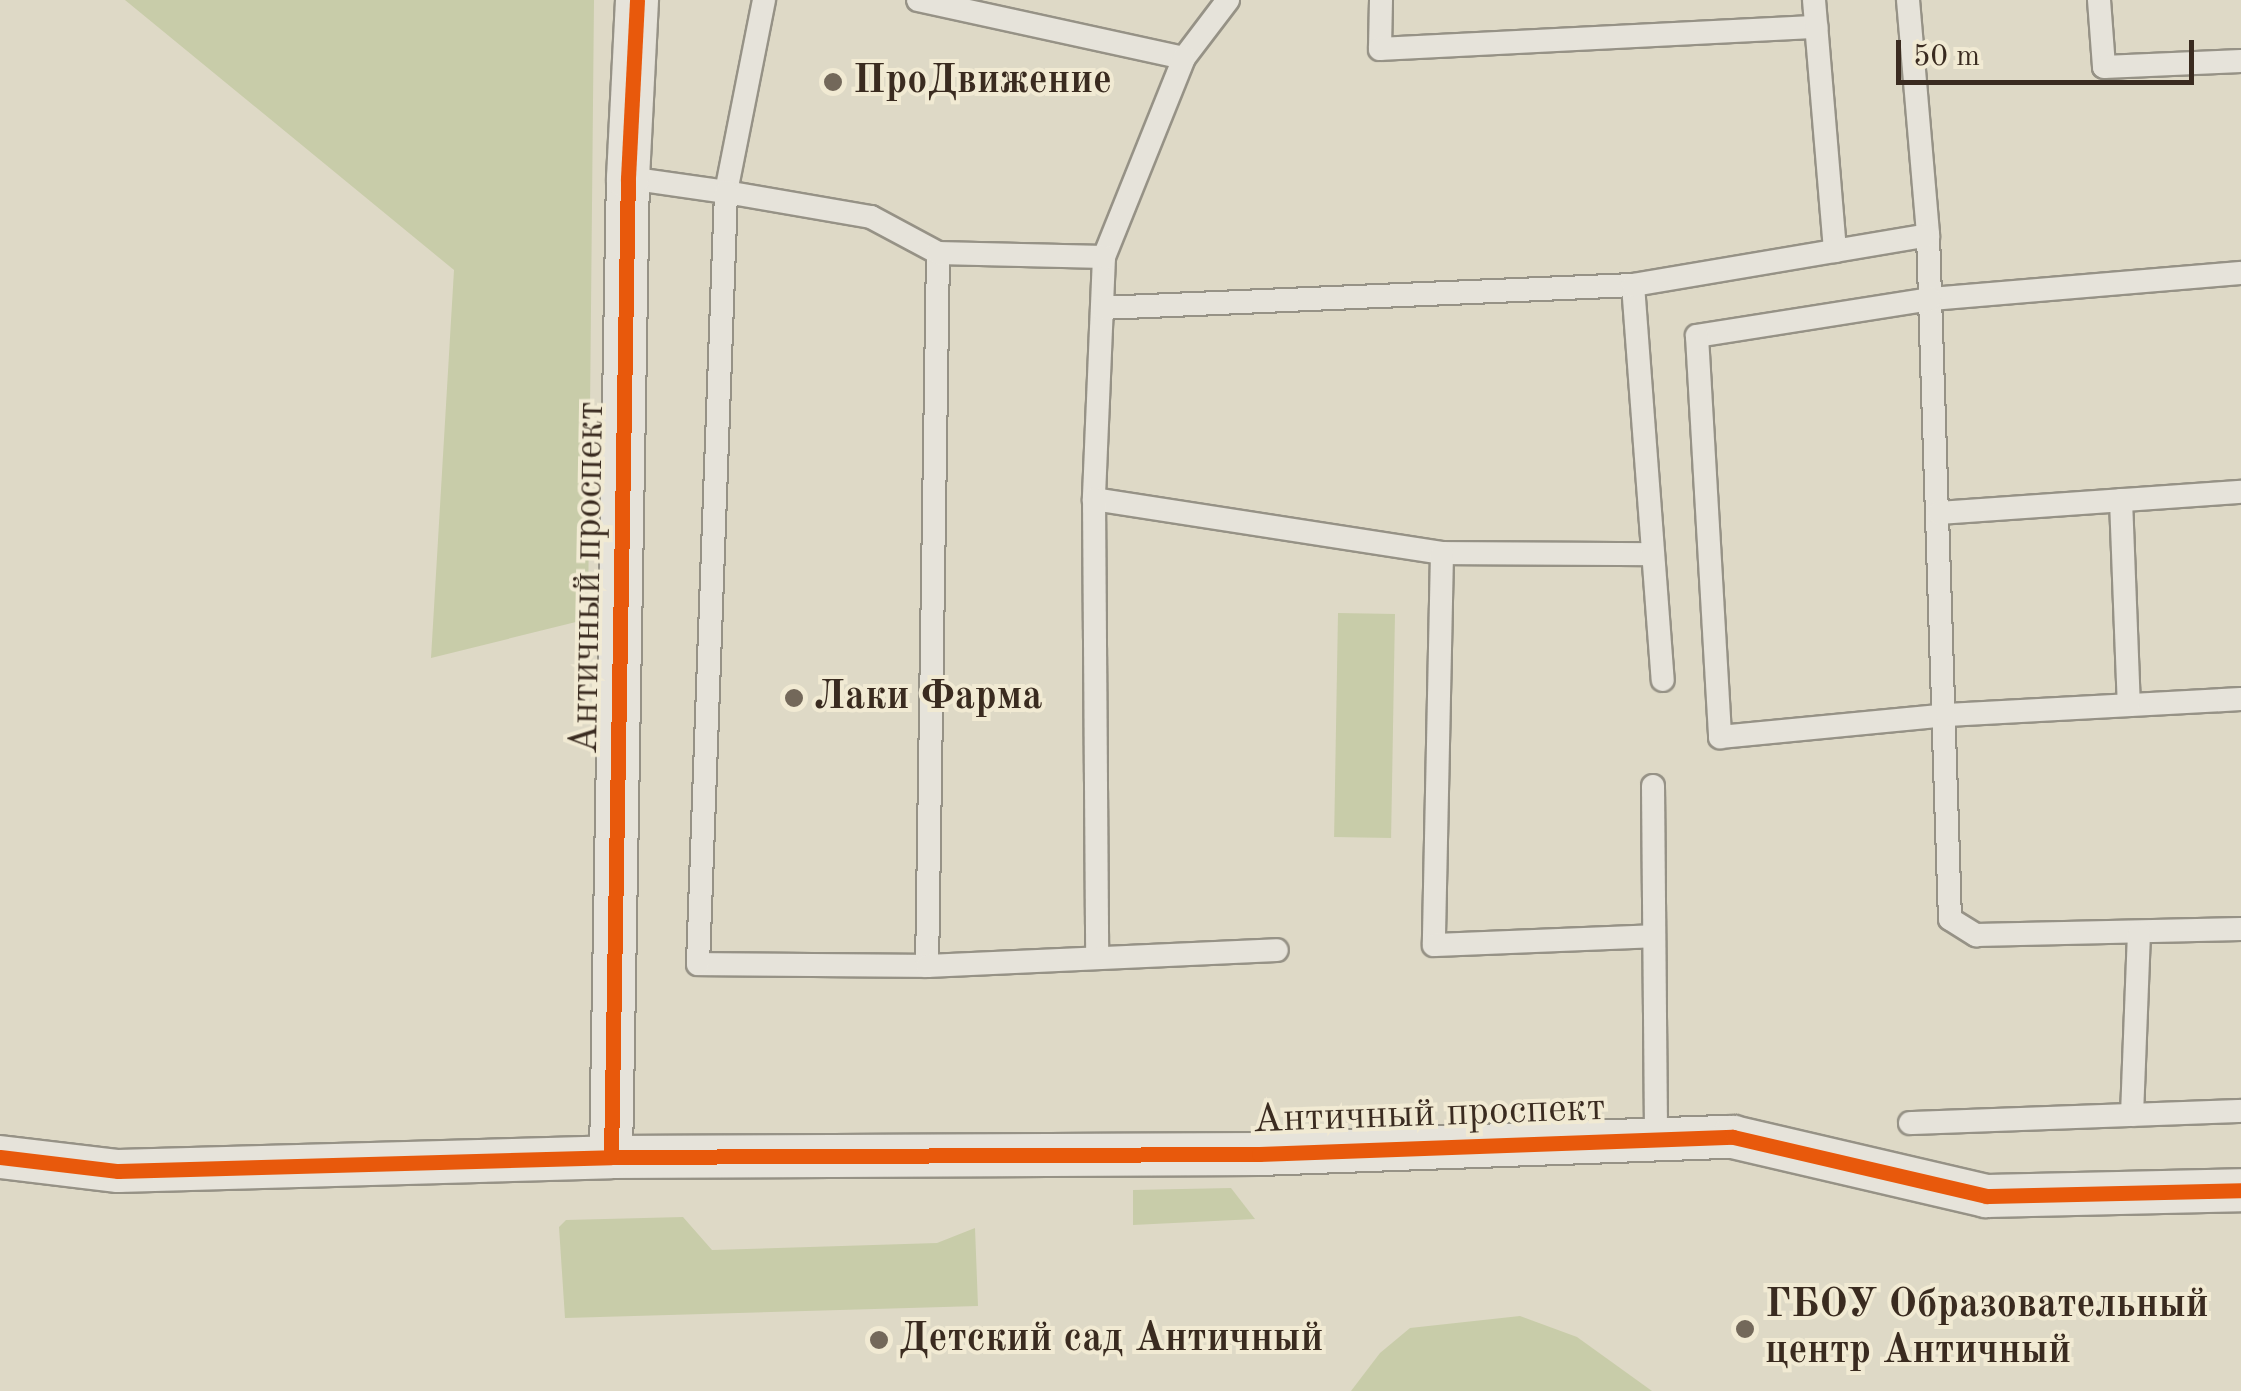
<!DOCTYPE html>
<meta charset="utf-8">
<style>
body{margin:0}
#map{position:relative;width:2241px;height:1391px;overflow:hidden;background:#ded9c6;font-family:"Old Standard TT",serif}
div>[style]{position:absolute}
.green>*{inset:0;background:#c8cca9;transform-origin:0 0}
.roads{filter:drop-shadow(2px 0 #969286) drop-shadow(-2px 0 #969286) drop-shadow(0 2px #969286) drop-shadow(0 -2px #969286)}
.service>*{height:22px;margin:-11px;padding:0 11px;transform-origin:11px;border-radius:11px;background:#e6e3da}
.minor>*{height:42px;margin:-21px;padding:0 21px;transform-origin:21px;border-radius:21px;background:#e6e3da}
.cycleway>*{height:15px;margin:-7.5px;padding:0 7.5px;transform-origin:7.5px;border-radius:7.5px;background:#e8590c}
.dots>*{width:28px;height:28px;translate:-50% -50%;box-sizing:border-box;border:5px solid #f1ead3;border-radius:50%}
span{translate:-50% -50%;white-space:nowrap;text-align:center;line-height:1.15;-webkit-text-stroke:8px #f1ead3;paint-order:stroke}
.poi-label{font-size:40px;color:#3a2b20;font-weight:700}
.left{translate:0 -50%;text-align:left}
.street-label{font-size:40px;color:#3a2b20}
.scale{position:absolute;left:1896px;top:40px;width:298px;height:45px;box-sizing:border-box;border:5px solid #3a2b20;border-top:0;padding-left:12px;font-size:30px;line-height:35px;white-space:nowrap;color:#3a2b20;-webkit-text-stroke:8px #f1ead3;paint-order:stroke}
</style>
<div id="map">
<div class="green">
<div style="clip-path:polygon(125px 0,594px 0,588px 619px,431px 658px,454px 270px)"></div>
<div style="left:1338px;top:613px;width:57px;height:224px;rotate:1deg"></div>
<div style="clip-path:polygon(1231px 1188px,1255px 1219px,1133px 1225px,1133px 1190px)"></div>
<div style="clip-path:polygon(683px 1217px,712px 1250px,937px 1243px,975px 1228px,978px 1306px,565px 1318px,559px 1227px,566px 1220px)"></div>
<div style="clip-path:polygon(1520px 1316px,1577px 1337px,1652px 1391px,1351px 1391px,1380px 1353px,1410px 1328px)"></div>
</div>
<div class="roads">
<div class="service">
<div style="left:918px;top:0;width:272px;rotate:12.3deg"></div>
<div style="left:1228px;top:0;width:73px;rotate:127.2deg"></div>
<div style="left:1184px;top:58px;width:214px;rotate:111.9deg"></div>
<div style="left:1104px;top:257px;width:242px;rotate:92.4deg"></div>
<div style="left:1094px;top:499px;width:352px;rotate:8.8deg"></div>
<div style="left:1442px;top:553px;width:211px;rotate:0.3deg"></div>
<div style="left:1381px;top:0;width:49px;rotate:91.2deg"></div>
<div style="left:1380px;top:49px;width:437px;rotate:-2.9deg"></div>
<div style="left:1814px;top:0;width:252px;rotate:85.2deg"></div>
<div style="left:1908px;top:0;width:236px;rotate:85.1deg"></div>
<div style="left:1928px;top:235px;width:684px;rotate:88.16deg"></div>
<div style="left:1950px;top:919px;width:31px;rotate:32deg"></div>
<div style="left:1976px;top:935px;width:265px;rotate:-1.3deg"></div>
<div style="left:2099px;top:0;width:67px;rotate:85.7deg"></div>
<div style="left:2104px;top:67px;width:137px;rotate:-2.5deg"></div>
<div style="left:628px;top:178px;width:99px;rotate:8.1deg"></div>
<div style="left:726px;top:192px;width:196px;rotate:-78.8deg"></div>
<div style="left:726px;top:192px;width:147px;rotate:9.8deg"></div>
<div style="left:871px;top:217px;width:76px;rotate:28.2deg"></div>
<div style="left:938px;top:253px;width:713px;rotate:90.88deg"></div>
<div style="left:927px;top:966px;width:229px;rotate:-179.5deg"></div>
<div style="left:698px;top:964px;width:773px;rotate:-87.92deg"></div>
<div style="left:938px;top:253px;width:166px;rotate:1.4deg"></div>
<div style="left:2241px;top:273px;width:312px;rotate:175.2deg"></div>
<div style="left:1930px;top:299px;width:236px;rotate:171deg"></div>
<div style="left:1697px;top:336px;width:402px;rotate:86.7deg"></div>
<div style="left:1720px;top:737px;width:228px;rotate:-5.5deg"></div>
<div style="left:1947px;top:715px;width:294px;rotate:-3.1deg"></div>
<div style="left:1633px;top:285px;width:396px;rotate:85.7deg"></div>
<div style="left:1102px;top:308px;width:531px;rotate:-2.48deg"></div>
<div style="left:1633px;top:285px;width:299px;rotate:-9.6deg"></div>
<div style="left:1094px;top:499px;width:457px;rotate:89.6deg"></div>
<div style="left:2121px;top:500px;width:205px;rotate:87.8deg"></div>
<div style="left:1939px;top:513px;width:303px;rotate:-4deg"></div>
<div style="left:1442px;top:553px;width:392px;rotate:91.2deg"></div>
<div style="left:1434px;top:945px;width:220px;rotate:-2.3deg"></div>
<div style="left:1653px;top:786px;width:354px;rotate:89.5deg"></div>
<div style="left:927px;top:966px;width:350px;rotate:-2.6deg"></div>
<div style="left:2132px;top:1115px;width:182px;rotate:-87.8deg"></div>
<div style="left:1910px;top:1123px;width:331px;rotate:-2.1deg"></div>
</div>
<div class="minor">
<div style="left:0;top:1157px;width:119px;rotate:6.8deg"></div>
<div style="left:118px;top:1171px;width:493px;rotate:-1.6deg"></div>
<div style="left:611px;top:1157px;width:648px;rotate:-0.27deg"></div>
<div style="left:1259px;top:1154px;width:474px;rotate:-2.1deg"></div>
<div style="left:1733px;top:1137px;width:260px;rotate:13.1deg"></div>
<div style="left:1986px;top:1196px;width:255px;rotate:-1.3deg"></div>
<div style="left:611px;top:1157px;width:979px;rotate:-89.01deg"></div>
<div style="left:628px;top:178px;width:178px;rotate:-87.1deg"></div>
</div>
</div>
<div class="cycleway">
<div style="left:0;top:1157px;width:119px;rotate:6.8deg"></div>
<div style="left:118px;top:1171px;width:493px;rotate:-1.6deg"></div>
<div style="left:611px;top:1157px;width:648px;rotate:-0.27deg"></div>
<div style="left:1259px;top:1154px;width:474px;rotate:-2.1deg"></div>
<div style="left:1733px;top:1137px;width:260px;rotate:13.1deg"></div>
<div style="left:1986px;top:1196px;width:255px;rotate:-1.3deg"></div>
<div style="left:611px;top:1157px;width:979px;rotate:-89.01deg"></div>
<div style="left:628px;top:178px;width:178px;rotate:-87.1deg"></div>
</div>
<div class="dots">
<div style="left:833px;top:82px;background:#73685a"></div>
<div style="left:794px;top:698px;background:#73685a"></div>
<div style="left:1745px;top:1329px;background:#73685a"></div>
<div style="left:879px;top:1340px;background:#73685a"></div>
</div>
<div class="poi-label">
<span class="left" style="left:853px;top:82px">ПроДвижение</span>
<span class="left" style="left:814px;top:698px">Лаки Фарма</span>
<span class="left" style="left:1765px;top:1329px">ГБОУ Образовательный<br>центр Античный</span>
<span class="left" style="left:899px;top:1340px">Детский сад Античный</span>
</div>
<div class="street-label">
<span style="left:589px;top:578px;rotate:-89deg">Античный проспект</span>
<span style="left:1429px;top:1115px;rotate:-2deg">Античный проспект</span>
</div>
<div class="scale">50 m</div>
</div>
